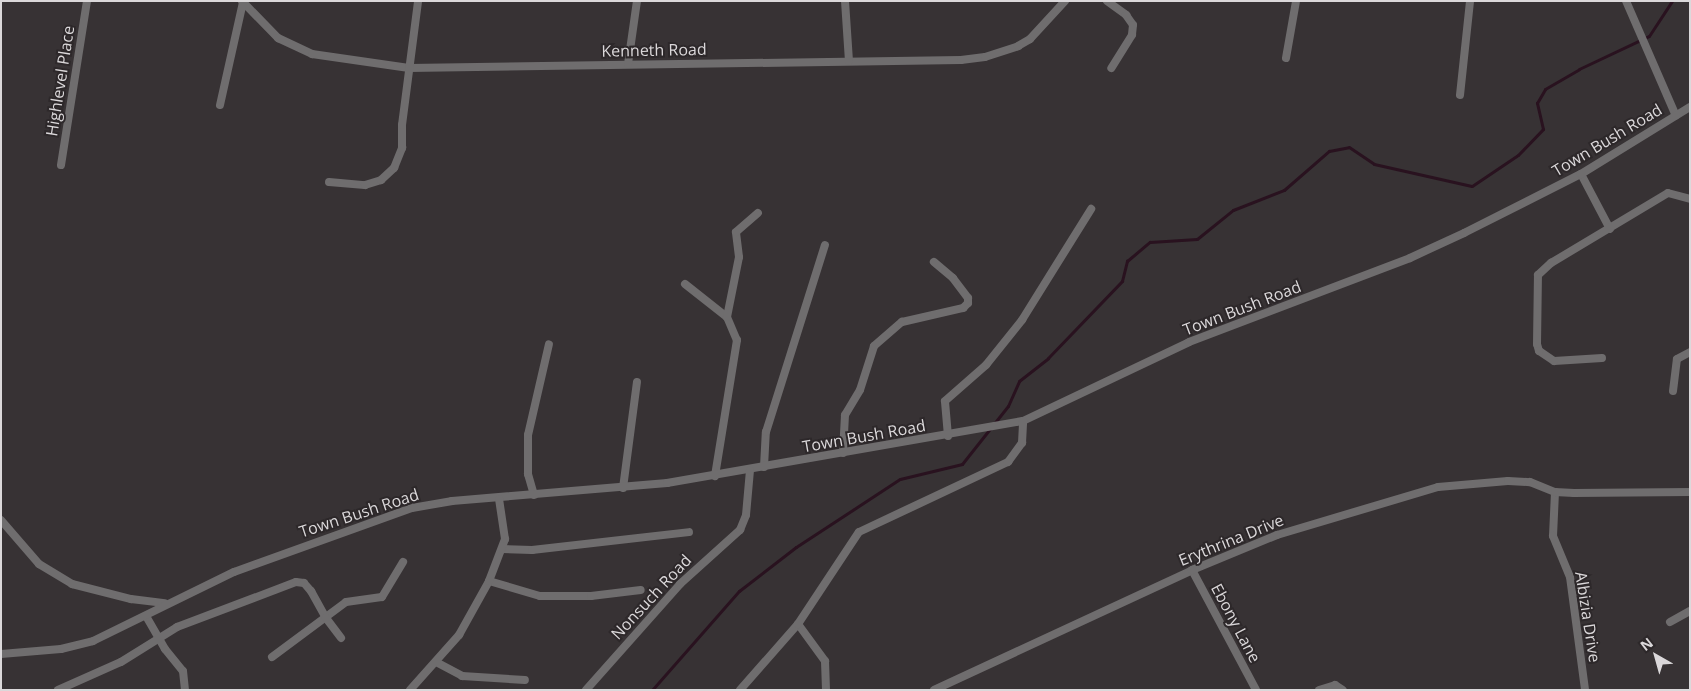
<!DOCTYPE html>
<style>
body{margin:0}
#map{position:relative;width:1691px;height:691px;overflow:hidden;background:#373234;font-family:"Open Sans",sans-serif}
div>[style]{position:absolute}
.stream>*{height:3px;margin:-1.5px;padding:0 1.5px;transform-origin:1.5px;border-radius:1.5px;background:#29121f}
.street>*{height:8px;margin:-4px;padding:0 4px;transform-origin:4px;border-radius:4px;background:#6f6d6e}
span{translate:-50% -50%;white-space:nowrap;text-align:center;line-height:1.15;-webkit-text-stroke:4px #2d282a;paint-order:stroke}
.street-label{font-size:16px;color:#dbd8da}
.frame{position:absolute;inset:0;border:2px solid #dbd8da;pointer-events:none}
.north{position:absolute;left:1631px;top:631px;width:50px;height:50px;-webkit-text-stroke:4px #2d282a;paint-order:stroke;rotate:322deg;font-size:14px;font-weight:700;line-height:20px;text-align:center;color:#dbd8da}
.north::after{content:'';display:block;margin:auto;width:18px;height:22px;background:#dbd8da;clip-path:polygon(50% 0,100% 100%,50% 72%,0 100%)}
</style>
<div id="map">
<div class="stream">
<div style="left:652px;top:690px;width:132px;rotate:-48.7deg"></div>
<div style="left:739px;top:591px;width:72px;rotate:-37.7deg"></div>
<div style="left:796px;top:547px;width:124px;rotate:-33.2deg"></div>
<div style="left:900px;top:479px;width:64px;rotate:-13.6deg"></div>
<div style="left:962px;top:464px;width:74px;rotate:-51.6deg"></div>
<div style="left:1008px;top:406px;width:27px;rotate:-66deg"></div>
<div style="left:1019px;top:381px;width:37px;rotate:-38deg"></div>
<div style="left:1048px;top:358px;width:107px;rotate:-46.1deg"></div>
<div style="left:1122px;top:281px;width:21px;rotate:-76deg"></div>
<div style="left:1127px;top:261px;width:30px;rotate:-40deg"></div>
<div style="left:1150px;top:242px;width:47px;rotate:-3.7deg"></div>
<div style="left:1197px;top:239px;width:46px;rotate:-38.9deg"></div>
<div style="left:1233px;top:210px;width:55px;rotate:-21.4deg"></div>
<div style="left:1284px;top:190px;width:60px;rotate:-40.9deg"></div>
<div style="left:1329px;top:151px;width:20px;rotate:-11deg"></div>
<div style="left:1349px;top:147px;width:30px;rotate:34deg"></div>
<div style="left:1374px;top:164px;width:100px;rotate:12.7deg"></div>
<div style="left:1472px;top:186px;width:55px;rotate:-34deg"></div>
<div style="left:1518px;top:155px;width:36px;rotate:-46deg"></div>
<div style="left:1543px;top:129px;width:27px;rotate:-103deg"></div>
<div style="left:1537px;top:103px;width:16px;rotate:-60deg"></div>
<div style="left:1545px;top:89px;width:39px;rotate:-30deg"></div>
<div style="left:1579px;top:69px;width:77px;rotate:-25.2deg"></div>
<div style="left:1649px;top:36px;width:42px;rotate:-56.7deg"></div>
</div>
<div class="street">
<div style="left:242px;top:1px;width:52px;rotate:45.8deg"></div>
<div style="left:278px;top:38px;width:38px;rotate:25deg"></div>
<div style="left:312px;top:54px;width:98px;rotate:8.2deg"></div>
<div style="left:409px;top:68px;width:552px;rotate:-0.83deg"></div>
<div style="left:961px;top:60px;width:24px;rotate:-7deg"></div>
<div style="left:985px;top:57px;width:35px;rotate:-18deg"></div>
<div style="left:1018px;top:46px;width:14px;rotate:-30deg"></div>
<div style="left:1030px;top:39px;width:52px;rotate:-47.4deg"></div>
<div style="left:845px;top:1px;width:60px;rotate:86.2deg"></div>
<div style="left:1107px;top:1px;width:24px;rotate:36deg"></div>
<div style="left:1126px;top:15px;width:12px;rotate:55deg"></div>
<div style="left:1133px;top:25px;width:10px;rotate:96deg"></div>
<div style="left:1132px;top:35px;width:39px;rotate:122deg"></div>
<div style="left:1626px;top:1px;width:125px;rotate:66.5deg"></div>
<div style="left:1286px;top:58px;width:58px;rotate:-80deg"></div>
<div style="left:628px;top:64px;width:64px;rotate:-81.9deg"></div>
<div style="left:1460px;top:95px;width:95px;rotate:-83.9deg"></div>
<div style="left:220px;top:105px;width:106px;rotate:-77.4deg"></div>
<div style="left:61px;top:165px;width:166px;rotate:-81deg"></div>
<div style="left:1581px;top:174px;width:62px;rotate:62.2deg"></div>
<div style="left:329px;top:182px;width:36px;rotate:5deg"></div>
<div style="left:365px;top:185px;width:17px;rotate:-17deg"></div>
<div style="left:381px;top:180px;width:18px;rotate:-43deg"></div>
<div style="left:394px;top:168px;width:22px;rotate:-68deg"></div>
<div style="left:402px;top:148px;width:23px;rotate:-90deg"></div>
<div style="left:402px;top:125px;width:125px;rotate:-82.6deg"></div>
<div style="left:685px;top:284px;width:53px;rotate:38.2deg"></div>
<div style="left:727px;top:317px;width:25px;rotate:67deg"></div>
<div style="left:737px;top:340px;width:138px;rotate:99.2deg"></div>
<div style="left:727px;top:317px;width:61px;rotate:-78.7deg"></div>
<div style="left:739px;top:257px;width:25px;rotate:-97deg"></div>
<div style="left:736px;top:232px;width:29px;rotate:-41deg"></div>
<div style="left:1602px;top:358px;width:48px;rotate:176.4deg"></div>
<div style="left:1554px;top:361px;width:18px;rotate:-146deg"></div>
<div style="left:1539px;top:351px;width:7px;rotate:-106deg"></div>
<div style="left:1537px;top:344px;width:69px;rotate:-89.2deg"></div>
<div style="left:1538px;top:275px;width:18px;rotate:-43deg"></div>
<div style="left:1551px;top:263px;width:136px;rotate:-30.9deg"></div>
<div style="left:1668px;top:193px;width:23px;rotate:15deg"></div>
<div style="left:1673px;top:391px;width:32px;rotate:-83deg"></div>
<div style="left:1677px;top:359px;width:15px;rotate:-28deg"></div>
<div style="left:948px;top:436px;width:35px;rotate:-95deg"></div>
<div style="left:945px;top:401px;width:55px;rotate:-41.3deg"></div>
<div style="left:986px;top:365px;width:58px;rotate:-51.3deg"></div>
<div style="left:1022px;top:320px;width:131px;rotate:-58.1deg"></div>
<div style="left:843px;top:453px;width:38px;rotate:-87deg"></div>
<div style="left:845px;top:415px;width:29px;rotate:-59deg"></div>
<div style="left:860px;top:390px;width:46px;rotate:-72.3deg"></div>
<div style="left:874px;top:346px;width:37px;rotate:-41deg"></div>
<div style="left:902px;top:322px;width:63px;rotate:-12.9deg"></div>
<div style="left:963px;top:308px;width:7px;rotate:-45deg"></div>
<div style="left:968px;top:303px;width:5px;rotate:-90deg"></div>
<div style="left:968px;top:298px;width:25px;rotate:-127deg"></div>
<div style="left:953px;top:278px;width:25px;rotate:-140deg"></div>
<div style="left:764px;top:467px;width:35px;rotate:-87deg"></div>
<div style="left:766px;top:432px;width:196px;rotate:-72.5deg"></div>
<div style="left:623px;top:488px;width:107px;rotate:-82.5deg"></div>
<div style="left:1555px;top:492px;width:44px;rotate:92.6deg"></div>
<div style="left:1553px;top:536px;width:44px;rotate:67.5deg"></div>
<div style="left:1570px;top:577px;width:114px;rotate:82.4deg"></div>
<div style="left:534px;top:495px;width:22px;rotate:-106deg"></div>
<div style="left:528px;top:474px;width:39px;rotate:-90deg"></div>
<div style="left:528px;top:435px;width:93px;rotate:-77deg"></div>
<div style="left:1px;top:520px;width:58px;rotate:49.2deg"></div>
<div style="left:39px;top:564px;width:39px;rotate:31deg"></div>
<div style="left:72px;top:584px;width:61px;rotate:14.3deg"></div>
<div style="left:131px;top:599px;width:34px;rotate:7deg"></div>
<div style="left:502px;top:549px;width:30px;rotate:2deg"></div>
<div style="left:532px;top:550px;width:158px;rotate:-6.5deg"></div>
<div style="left:1192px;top:570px;width:136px;rotate:61.9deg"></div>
<div style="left:489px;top:581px;width:53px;rotate:16.4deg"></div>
<div style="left:540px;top:596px;width:51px"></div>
<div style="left:591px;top:596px;width:50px;rotate:-6.8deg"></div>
<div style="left:146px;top:616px;width:38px;rotate:60deg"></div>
<div style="left:165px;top:649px;width:28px;rotate:51deg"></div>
<div style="left:183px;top:671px;width:19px;rotate:84deg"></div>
<div style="left:1670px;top:622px;width:23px;rotate:-29deg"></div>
<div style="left:798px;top:624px;width:46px;rotate:53.9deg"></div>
<div style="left:825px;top:661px;width:29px;rotate:88deg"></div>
<div style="left:1px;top:654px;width:60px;rotate:-4.8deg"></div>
<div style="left:61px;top:649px;width:33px;rotate:-14deg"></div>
<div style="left:93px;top:641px;width:157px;rotate:-26.1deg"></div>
<div style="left:234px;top:572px;width:189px;rotate:-19.8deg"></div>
<div style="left:412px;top:508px;width:41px;rotate:-9.9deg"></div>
<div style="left:452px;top:501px;width:216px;rotate:-4.8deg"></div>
<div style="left:667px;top:483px;width:361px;rotate:-9.9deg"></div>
<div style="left:1023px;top:421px;width:184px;rotate:-25.4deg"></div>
<div style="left:1189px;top:342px;width:236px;rotate:-20.8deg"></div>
<div style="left:1410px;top:258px;width:60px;rotate:-24.8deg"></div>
<div style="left:1464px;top:233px;width:131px;rotate:-26.8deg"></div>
<div style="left:1581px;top:174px;width:128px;rotate:-31.6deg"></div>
<div style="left:272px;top:657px;width:92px;rotate:-36.6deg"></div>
<div style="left:346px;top:602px;width:36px;rotate:-8deg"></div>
<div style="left:382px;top:597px;width:41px;rotate:-59deg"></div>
<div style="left:436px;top:662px;width:30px;rotate:28deg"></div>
<div style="left:462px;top:676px;width:63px;rotate:3.6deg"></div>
<div style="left:58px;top:690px;width:69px;rotate:-24deg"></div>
<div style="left:121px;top:662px;width:66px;rotate:-32deg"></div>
<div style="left:177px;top:627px;width:127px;rotate:-20.7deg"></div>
<div style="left:296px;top:582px;width:8px;rotate:7deg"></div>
<div style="left:304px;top:583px;width:11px;rotate:49deg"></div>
<div style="left:311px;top:591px;width:31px;rotate:61deg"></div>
<div style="left:326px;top:618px;width:25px;rotate:53deg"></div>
<div style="left:410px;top:690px;width:74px;rotate:-48.3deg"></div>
<div style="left:459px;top:635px;width:62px;rotate:-60.9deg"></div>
<div style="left:489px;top:581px;width:45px;rotate:-69.1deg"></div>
<div style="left:505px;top:539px;width:40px;rotate:-98.5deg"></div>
<div style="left:586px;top:690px;width:142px;rotate:-48.4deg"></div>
<div style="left:680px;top:584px;width:81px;rotate:-42deg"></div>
<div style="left:740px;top:530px;width:16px;rotate:-68deg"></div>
<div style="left:746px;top:515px;width:45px;rotate:-84.9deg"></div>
<div style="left:740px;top:690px;width:88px;rotate:-48.7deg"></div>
<div style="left:798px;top:624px;width:110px;rotate:-56.5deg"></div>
<div style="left:859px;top:532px;width:165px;rotate:-25.2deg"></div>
<div style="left:1008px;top:462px;width:24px;rotate:-54deg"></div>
<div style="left:1022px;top:443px;width:22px;rotate:-87deg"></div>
<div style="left:934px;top:690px;width:285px;rotate:-24.9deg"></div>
<div style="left:1192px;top:570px;width:92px;rotate:-22.4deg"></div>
<div style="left:1277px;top:535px;width:168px;rotate:-16.6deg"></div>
<div style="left:1438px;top:487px;width:70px;rotate:-4.9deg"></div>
<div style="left:1508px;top:481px;width:22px;rotate:3deg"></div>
<div style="left:1530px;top:482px;width:27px;rotate:22deg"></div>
<div style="left:1555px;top:492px;width:19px;rotate:3deg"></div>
<div style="left:1574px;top:493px;width:116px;rotate:-0.5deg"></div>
<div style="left:1319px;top:690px;width:17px;rotate:-17deg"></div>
<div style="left:1335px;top:685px;width:9px;rotate:32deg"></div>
</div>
<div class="street-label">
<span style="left:654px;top:50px;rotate:-1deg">Kenneth Road</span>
<span style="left:60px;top:81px;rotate:-81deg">Highlevel Place</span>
<span style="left:1607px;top:140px;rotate:-31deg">Town Bush Road</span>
<span style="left:1242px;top:308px;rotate:-21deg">Town Bush Road</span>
<span style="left:864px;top:436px;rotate:-10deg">Town Bush Road</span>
<span style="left:359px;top:513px;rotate:-18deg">Town Bush Road</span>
<span style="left:1231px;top:540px;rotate:-22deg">Erythrina Drive</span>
<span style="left:651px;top:597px;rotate:-47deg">Nonsuch Road</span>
<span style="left:1588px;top:617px;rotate:81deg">Albizia Drive</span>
<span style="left:1236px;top:623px;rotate:62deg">Ebony Lane</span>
</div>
<div class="frame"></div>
<div class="north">N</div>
</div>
